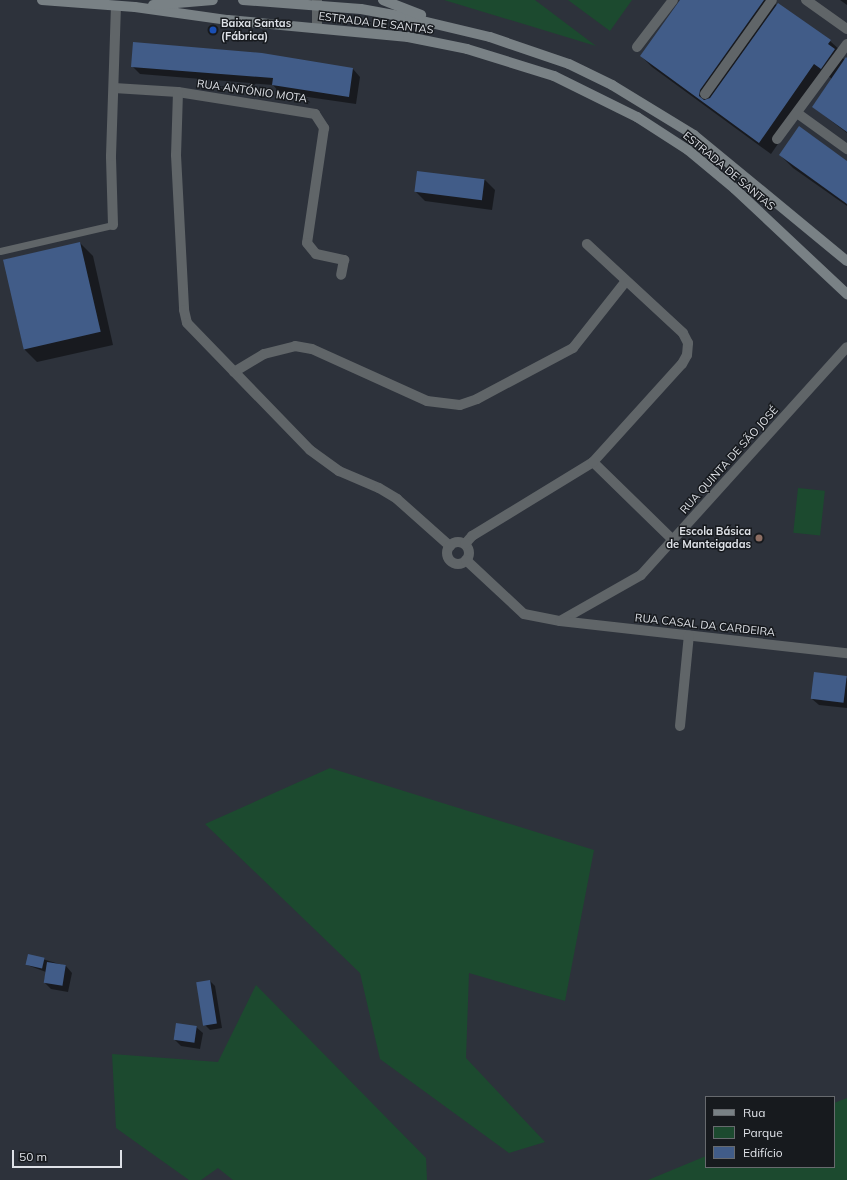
<!DOCTYPE html>
<meta charset="utf-8">
<style>
body{margin:0}
#map{position:relative;width:847px;height:1180px;overflow:hidden;background:#2d323b;font-family:Mulish,sans-serif}
div>[style]{position:absolute}
.green>*{inset:0;background:#1c4a2f;transform-origin:0 0}
.shadow>*{inset:0;background:#0007}
.building>*{inset:0;background:#415c88;transform-origin:0 0}
.service>*{height:7px;margin:-3.5px;padding:0 3.5px;transform-origin:3.5px;border-radius:3.5px;background:#606568}
.minor>*{height:10px;margin:-5px;padding:0 5px;transform-origin:5px;border-radius:5px;background:#606568}
.minor>.ring{margin:-5px;padding:0;box-sizing:content-box;background:none;border:10px solid #606568;border-radius:50%}
.tertiary>*{height:10px;margin:-5px;padding:0 5px;transform-origin:5px;border-radius:5px;background:#606568}
.secondary>*{height:10px;margin:-5px;padding:0 5px;transform-origin:5px;border-radius:5px;background:#798185}
.dots>*{width:11px;height:11px;translate:-50% -50%;box-sizing:border-box;border:2px solid #171a1e;border-radius:50%}
span{translate:-50% -50%;white-space:nowrap;text-align:center;line-height:1.15;-webkit-text-stroke:3px #171a1e;paint-order:stroke}
.street-label{font-size:11px;color:#dee1e7}
.poi-label{font-size:11px;color:#dee1e7;font-weight:700}
.left{translate:0 -50%;text-align:left}
.right{translate:-100% -50%;text-align:right}
.legend{position:absolute;left:705px;top:1096px;width:130px;height:72px;box-sizing:border-box;background:#171a1e;border:1px solid #676a6e;margin:0;padding:5px 7px;list-style:none;font-size:12px;color:#dee1e7}
.legend li{display:flex;align-items:center;gap:8px;height:20px}
.legend b{width:20px;border:1px solid #676a6e}
.scale{position:absolute;left:12px;top:1150px;width:110px;height:18px;box-sizing:border-box;border:2px solid #dee1e7;border-top:0;padding-left:5px;font-size:12px;line-height:14px;white-space:nowrap;color:#dee1e7;-webkit-text-stroke:3px #171a1e;paint-order:stroke}
</style>
<div id="map">
<div class="green">
<div style="clip-path:polygon(444px 0,535px 0,596px 46px)"></div>
<div style="clip-path:polygon(568px 0,632px 0,610px 31px)"></div>
<div style="left:798px;top:488px;width:27px;height:45px;rotate:6deg"></div>
<div style="clip-path:polygon(330px 768px,594px 850px,565px 1001px,469px 973px,466px 1058px,545px 1142px,509px 1153px,380px 1059px,360px 973px,205px 824px)"></div>
<div style="clip-path:polygon(256px 985px,426px 1158px,427px 1180px,233px 1180px,218px 1168px,201px 1180px,189px 1180px,116px 1128px,112px 1054px,218px 1062px)"></div>
<div style="clip-path:polygon(847px 1098px,847px 1180px,648px 1180px,706px 1156px,706px 1167px,834px 1167px,834px 1103px)"></div>
</div>
<div class="shadow">
<div style="clip-path:polygon(681px 0,769px 0,830px 41px,842px 52px,839px 55px,845px 60px,847px 59px,847px 133px,813px 107px,832px 79px,826px 74px,771px 154px,652px 67px,641px 56px)"></div>
<div style="clip-path:polygon(840px 0,847px 0,847px 5px)"></div>
<div style="clip-path:polygon(132px 66px,353px 69px,360px 77px,356px 104px,280px 93px,273px 85px,140px 74px)"></div>
<div style="clip-path:polygon(780px 155px,847px 162px,847px 206px,793px 168px)"></div>
<div style="clip-path:polygon(485px 180px,495px 190px,492px 210px,425px 201px,415px 191px)"></div>
<div style="clip-path:polygon(80px 243px,93px 256px,113px 345px,37px 362px,24px 349px,4px 260px)"></div>
<div style="clip-path:polygon(847px 678px,847px 708px,819px 705px,812px 699px)"></div>
<div style="clip-path:polygon(29px 955px,66px 966px,72px 973px,68px 992px,51px 989px,44px 982px,46px 972px,27px 965px)"></div>
<div style="clip-path:polygon(210px 981px,215px 986px,222px 1028px,210px 1030px,205px 1025px,198px 983px)"></div>
<div style="clip-path:polygon(196px 1027px,203px 1033px,200px 1049px,181px 1046px,174px 1039px)"></div>
</div>
<div class="building">
<div style="clip-path:polygon(680px 0,764px 0,700px 90px,699px 96px,704px 100px,710px 98px,778px 3px,831px 40px,828px 44px,835px 49px,821px 69px,814px 64px,759px 143px,640px 56px)"></div>
<div style="clip-path:polygon(133px 42px,262px 53px,353px 68px,349px 97px,272px 85px,273px 78px,131px 67px)"></div>
<div style="clip-path:polygon(846px 57px,847px 58px,847px 132px,812px 107px)"></div>
<div style="clip-path:polygon(799px 126px,847px 161px,847px 204px,779px 155px)"></div>
<div style="left:417px;top:171px;width:68px;height:21px;rotate:7deg"></div>
<div style="left:80px;top:242px;width:92px;height:79px;rotate:77deg"></div>
<div style="left:814px;top:672px;width:33px;height:27px;rotate:7deg"></div>
<div style="left:28px;top:954px;width:17px;height:11px;rotate:13deg"></div>
<div style="left:47px;top:962px;width:19px;height:21px;rotate:9deg"></div>
<div style="left:210px;top:980px;width:44px;height:14px;rotate:81deg"></div>
<div style="left:176px;top:1023px;width:21px;height:17px;rotate:8deg"></div>
</div>
<div class="service">
<div style="left:0;top:251px;width:116px;rotate:-13deg"></div>
</div>
<div class="minor">
<div style="left:806px;top:0;width:50px;rotate:35.3deg"></div>
<div style="left:637px;top:47px;width:59px;rotate:-52.5deg"></div>
<div style="left:114px;top:88px;width:64px;rotate:3.6deg"></div>
<div style="left:178px;top:92px;width:139px;rotate:9.1deg"></div>
<div style="left:315px;top:114px;width:17px;rotate:57deg"></div>
<div style="left:324px;top:128px;width:116px;rotate:98.4deg"></div>
<div style="left:307px;top:243px;width:14px;rotate:51deg"></div>
<div style="left:316px;top:254px;width:29px;rotate:12deg"></div>
<div style="left:344px;top:260px;width:15px;rotate:101deg"></div>
<div style="left:178px;top:92px;width:63px;rotate:91.8deg"></div>
<div style="left:176px;top:155px;width:155px;rotate:87deg"></div>
<div style="left:184px;top:310px;width:13px;rotate:77deg"></div>
<div style="left:187px;top:323px;width:177px;rotate:45.9deg"></div>
<div style="left:310px;top:450px;width:36px;rotate:36deg"></div>
<div style="left:339px;top:471px;width:43px;rotate:23deg"></div>
<div style="left:379px;top:488px;width:21px;rotate:31deg"></div>
<div style="left:397px;top:499px;width:71px;rotate:41.6deg"></div>
<div style="left:705px;top:94px;width:115px;rotate:-54.5deg"></div>
<div style="left:797px;top:113px;width:62px;rotate:35.8deg"></div>
<div style="left:777px;top:139px;width:118px;rotate:-53.6deg"></div>
<div style="left:113px;top:225px;width:69px;rotate:-91.7deg"></div>
<div style="left:111px;top:156px;width:150px;rotate:-88.1deg"></div>
<div style="left:234px;top:372px;width:35px;rotate:-31deg"></div>
<div style="left:264px;top:354px;width:32px;rotate:-14deg"></div>
<div style="left:295px;top:346px;width:17px;rotate:10deg"></div>
<div style="left:312px;top:349px;width:126px;rotate:24.3deg"></div>
<div style="left:427px;top:401px;width:33px;rotate:7deg"></div>
<div style="left:460px;top:405px;width:18px;rotate:-19deg"></div>
<div style="left:477px;top:399px;width:109px;rotate:-28deg"></div>
<div style="left:573px;top:348px;width:85px;rotate:-51.7deg"></div>
<div style="left:593px;top:462px;width:112px;rotate:44.3deg"></div>
<div class="ring" style="left:447px;top:542px;width:12px;height:12px"></div>
<div style="left:465px;top:544px;width:11px;rotate:-49deg"></div>
<div style="left:472px;top:536px;width:142px;rotate:-31.4deg"></div>
<div style="left:593px;top:462px;width:132px;rotate:-47.8deg"></div>
<div style="left:682px;top:364px;width:10px;rotate:-61deg"></div>
<div style="left:687px;top:355px;width:12px;rotate:-85deg"></div>
<div style="left:688px;top:343px;width:11px;rotate:-117deg"></div>
<div style="left:683px;top:333px;width:131px;rotate:-137.2deg"></div>
<div style="left:466px;top:560px;width:79px;rotate:43deg"></div>
<div style="left:524px;top:614px;width:37px;rotate:11deg"></div>
<div style="left:560px;top:621px;width:93px;rotate:-29.6deg"></div>
<div style="left:641px;top:575px;width:307px;rotate:-47.9deg"></div>
<div style="left:560px;top:621px;width:289px;rotate:6.4deg"></div>
<div style="left:680px;top:726px;width:91px;rotate:-84.4deg"></div>
</div>
<div class="tertiary">
<div style="left:317px;top:0;width:28px;rotate:90deg"></div>
</div>
<div class="secondary">
<div style="left:42px;top:0;width:93px;rotate:4.3deg"></div>
<div style="left:135px;top:7px;width:94px;rotate:8deg"></div>
<div style="left:228px;top:20px;width:181px;rotate:5.4deg"></div>
<div style="left:408px;top:37px;width:60px;rotate:11.5deg"></div>
<div style="left:467px;top:49px;width:91px;rotate:17.2deg"></div>
<div style="left:554px;top:76px;width:93px;rotate:26.3deg"></div>
<div style="left:637px;top:117px;width:61px;rotate:32.9deg"></div>
<div style="left:688px;top:150px;width:61px;rotate:39.7deg"></div>
<div style="left:735px;top:189px;width:154px;rotate:43.2deg"></div>
<div style="left:243px;top:0;width:118px;rotate:4.4deg"></div>
<div style="left:361px;top:9px;width:50px;rotate:10.4deg"></div>
<div style="left:410px;top:18px;width:82px;rotate:13.4deg"></div>
<div style="left:490px;top:37px;width:83px;rotate:18.9deg"></div>
<div style="left:569px;top:64px;width:48px;rotate:26deg"></div>
<div style="left:612px;top:85px;width:96px;rotate:31.4deg"></div>
<div style="left:694px;top:135px;width:198px;rotate:39.5deg"></div>
<div style="left:383px;top:0;width:41px;rotate:21.5deg"></div>
<div style="left:153px;top:5px;width:60px;rotate:-4.8deg"></div>
</div>
<div class="dots">
<div style="left:213px;top:30px;background:#1a4fb4"></div>
<div style="left:759px;top:538px;background:#8d6e63"></div>
</div>
<div class="street-label">
<span style="left:376px;top:23px;rotate:7deg">ESTRADA DE SANTAS</span>
<span style="left:252px;top:91px;rotate:8deg">RUA ANTÓNIO MOTA</span>
<span style="left:729px;top:171px;rotate:40deg">ESTRADA DE SANTAS</span>
<span style="left:729px;top:460px;rotate:-48deg">RUA QUINTA DE SÃO JOSÉ</span>
<span style="left:705px;top:625px;rotate:6deg">RUA CASAL DA CARDEIRA</span>
</div>
<div class="poi-label">
<span class="left" style="left:221px;top:30px">Baixa Santas<br>(Fábrica)</span>
<span class="right" style="left:751px;top:538px">Escola Básica<br>de Manteigadas</span>
</div>
<ul class="legend">
<li><b style="height:5px;background:#798185"></b>Rua</li>
<li><b style="height:11px;background:#1c4a2f"></b>Parque</li>
<li><b style="height:11px;background:#415c88"></b>Edifício</li>
</ul>
<div class="scale">50 m</div>
</div>
